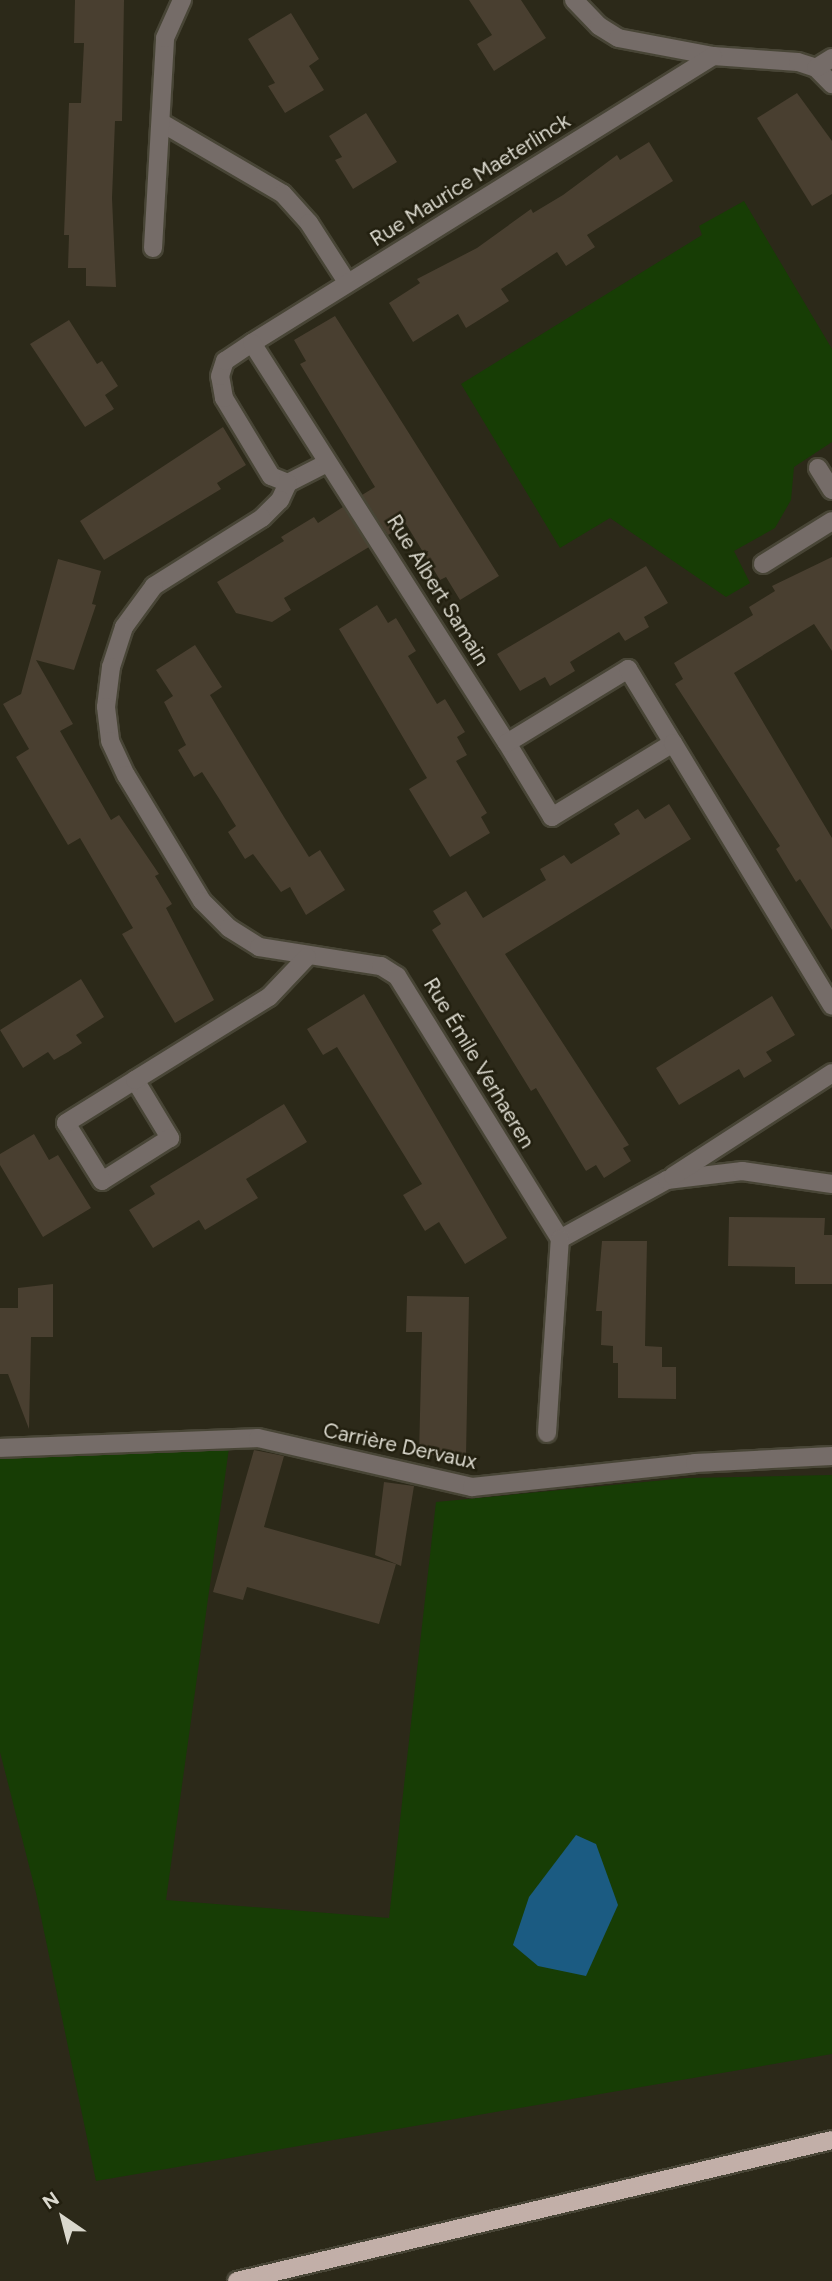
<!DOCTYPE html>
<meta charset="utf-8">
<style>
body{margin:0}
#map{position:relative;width:832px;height:2281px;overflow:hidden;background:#2c2919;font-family:Figtree,sans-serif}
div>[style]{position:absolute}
.green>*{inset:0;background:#173d05}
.water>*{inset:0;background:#1b5b82}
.building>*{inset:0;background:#493f30}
.roads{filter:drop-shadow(2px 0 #484536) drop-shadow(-2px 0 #484536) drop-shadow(0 2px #484536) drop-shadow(0 -2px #484536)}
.minor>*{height:18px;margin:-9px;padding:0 9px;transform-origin:9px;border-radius:9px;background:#756c68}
.major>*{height:18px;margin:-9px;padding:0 9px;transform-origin:9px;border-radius:9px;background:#c2afa8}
span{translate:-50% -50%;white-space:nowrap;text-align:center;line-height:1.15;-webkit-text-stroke:5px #221f0f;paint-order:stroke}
.street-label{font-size:21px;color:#dad8cd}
.north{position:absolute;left:28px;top:2183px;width:70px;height:70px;-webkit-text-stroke:5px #221f0f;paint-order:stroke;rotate:325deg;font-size:19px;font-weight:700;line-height:28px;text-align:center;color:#dad8cd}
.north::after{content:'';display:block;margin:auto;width:24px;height:32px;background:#dad8cd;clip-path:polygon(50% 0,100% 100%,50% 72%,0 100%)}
</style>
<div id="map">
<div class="green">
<div style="clip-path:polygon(744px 201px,832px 349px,832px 442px,794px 467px,791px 500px,775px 528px,734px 551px,750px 583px,726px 597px,610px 518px,560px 548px,461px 384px,702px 235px,699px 226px)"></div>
<div style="clip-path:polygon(229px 1448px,166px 1900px,389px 1918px,436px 1502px,686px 1478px,832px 1475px,832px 2054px,96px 2181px,36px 1893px,0 1752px,0 1459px,23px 1454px)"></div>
</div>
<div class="water">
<div style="clip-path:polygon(576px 1835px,596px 1844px,618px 1905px,586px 1976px,538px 1966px,513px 1945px,529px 1897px)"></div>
</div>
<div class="building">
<div style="clip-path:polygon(75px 0,124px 0,122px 121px,115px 121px,112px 198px,116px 287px,86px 286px,86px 268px,68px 268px,69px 235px,64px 235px,69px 103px,81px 103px,84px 43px,74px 43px)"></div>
<div style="clip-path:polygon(469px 0,521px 0,546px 38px,494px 71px,477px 44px,492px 35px)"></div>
<div style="clip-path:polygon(291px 13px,319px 59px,309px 66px,324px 90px,285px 113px,268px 86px,275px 83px,248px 39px)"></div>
<div style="clip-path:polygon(797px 93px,832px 141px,832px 194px,812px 206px,757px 118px)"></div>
<div style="clip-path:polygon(366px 113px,397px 162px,353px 189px,335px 160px,342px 157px,329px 136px)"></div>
<div style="clip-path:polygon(649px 142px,673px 181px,587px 235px,595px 247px,566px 266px,557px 252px,501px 289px,509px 301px,479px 320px,466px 328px,458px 314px,413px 342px,389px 303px,420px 283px,417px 279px,477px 248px,531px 209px,533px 213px,563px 195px,617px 155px,620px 160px)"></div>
<div style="clip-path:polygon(335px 316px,499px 576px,460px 600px,446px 577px,440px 580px,406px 524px,388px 535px,362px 495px,375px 487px,300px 364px,306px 361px,294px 340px)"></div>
<div style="clip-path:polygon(69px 320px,97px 364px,102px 361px,118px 386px,105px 395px,114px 409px,85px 427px,30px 344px)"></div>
<div style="clip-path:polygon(223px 427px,246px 465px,217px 483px,221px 489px,104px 560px,80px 521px)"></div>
<div style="clip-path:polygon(343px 507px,369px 547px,284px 598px,291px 610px,272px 622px,236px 613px,217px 582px,284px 541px,281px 537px,314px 517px,318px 523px)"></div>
<div style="clip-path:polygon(832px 557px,832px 651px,814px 624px,734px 673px,832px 838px,832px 930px,800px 879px,796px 882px,776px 849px,780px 846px,675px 684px,683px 679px,674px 663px,753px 615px,749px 607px,775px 591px,772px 586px)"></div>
<div style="clip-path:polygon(58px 559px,101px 571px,92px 604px,96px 605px,74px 670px,36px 660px,73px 724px,60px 731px,111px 820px,119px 815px,159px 874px,155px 876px,172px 904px,166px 908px,214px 1000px,175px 1023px,122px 934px,133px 928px,80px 838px,68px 845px,16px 757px,29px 749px,3px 704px,21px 694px)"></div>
<div style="clip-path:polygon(646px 566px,668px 603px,644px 617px,649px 627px,625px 641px,619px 632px,570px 662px,575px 671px,550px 686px,545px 677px,520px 691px,497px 654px)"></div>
<div style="clip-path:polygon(377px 605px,388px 623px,396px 618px,416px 651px,408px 656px,437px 704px,445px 699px,465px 732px,457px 737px,467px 755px,456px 761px,487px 813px,481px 817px,490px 833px,450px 857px,409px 789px,427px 778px,339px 629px)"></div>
<div style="clip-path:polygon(195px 645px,222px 687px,210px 695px,284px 817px,309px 857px,320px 850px,345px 890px,306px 915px,290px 887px,281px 892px,253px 854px,245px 859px,228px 832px,236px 826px,220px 800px,202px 772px,194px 777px,178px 750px,186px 745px,164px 702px,173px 696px,156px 670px)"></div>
<div style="clip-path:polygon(669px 804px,691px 839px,505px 954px,629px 1145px,623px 1148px,631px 1161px,604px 1178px,596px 1165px,586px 1171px,536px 1088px,531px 1091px,432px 930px,441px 924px,433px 911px,466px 891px,483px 918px,546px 880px,540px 869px,564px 855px,571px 864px,620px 834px,614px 824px,638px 809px,645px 819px)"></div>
<div style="clip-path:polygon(81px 979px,104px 1017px,76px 1035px,82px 1043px,68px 1052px,54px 1060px,48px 1052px,23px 1068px,0 1030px)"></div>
<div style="clip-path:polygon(364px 994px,507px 1238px,465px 1264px,439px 1222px,425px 1231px,403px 1195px,422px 1184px,337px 1047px,323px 1055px,307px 1029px)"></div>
<div style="clip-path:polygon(772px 996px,795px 1035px,766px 1052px,772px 1061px,744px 1078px,739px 1069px,679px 1105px,656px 1068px)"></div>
<div style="clip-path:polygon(284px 1104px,307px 1142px,246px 1179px,258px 1198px,205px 1230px,199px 1220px,153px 1248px,129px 1210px,155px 1194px,150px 1186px)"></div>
<div style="clip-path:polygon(34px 1134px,49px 1160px,58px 1155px,91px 1208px,43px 1237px,0 1165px,0 1154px)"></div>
<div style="clip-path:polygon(729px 1217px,825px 1218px,824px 1235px,832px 1235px,832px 1284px,795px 1284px,795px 1267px,728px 1266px)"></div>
<div style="clip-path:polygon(602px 1241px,647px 1241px,645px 1346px,662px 1347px,662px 1367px,676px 1367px,676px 1399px,618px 1398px,618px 1363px,613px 1363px,613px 1346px,601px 1345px,602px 1311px,596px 1311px)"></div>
<div style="clip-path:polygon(53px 1284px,53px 1337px,31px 1337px,29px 1429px,8px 1374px,0 1374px,0 1308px,18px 1308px,18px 1288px)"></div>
<div style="clip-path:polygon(407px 1296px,469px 1297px,466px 1456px,419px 1455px,422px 1332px,406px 1332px)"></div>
<div style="clip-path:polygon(254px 1450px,284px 1456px,264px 1527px,396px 1564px,379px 1624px,247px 1587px,243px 1600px,213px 1592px)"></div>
<div style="clip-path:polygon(384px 1482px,414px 1486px,401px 1566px,375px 1555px)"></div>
</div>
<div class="roads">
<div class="minor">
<div style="left:574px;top:0;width:36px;rotate:46deg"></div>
<div style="left:599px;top:26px;width:22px;rotate:32deg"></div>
<div style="left:618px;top:38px;width:97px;rotate:10.7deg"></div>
<div style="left:713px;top:56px;width:85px;rotate:4deg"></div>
<div style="left:798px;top:62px;width:19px;rotate:18deg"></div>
<div style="left:816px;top:68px;width:23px;rotate:45deg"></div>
<div style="left:816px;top:68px;width:19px;rotate:-32deg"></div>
<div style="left:162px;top:123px;width:140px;rotate:30.4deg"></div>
<div style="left:283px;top:194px;width:39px;rotate:48deg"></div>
<div style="left:309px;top:223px;width:70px;rotate:57.2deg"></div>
<div style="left:153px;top:248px;width:210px;rotate:-86.7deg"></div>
<div style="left:165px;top:38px;width:42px;rotate:-65.9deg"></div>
<div style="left:252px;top:343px;width:543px;rotate:-31.9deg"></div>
<div style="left:327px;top:463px;width:44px;rotate:152.9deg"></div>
<div style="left:288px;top:483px;width:18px;rotate:-158deg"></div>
<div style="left:271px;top:476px;width:91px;rotate:-121.1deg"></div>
<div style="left:224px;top:398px;width:22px;rotate:-100deg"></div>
<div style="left:220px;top:376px;width:16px;rotate:-72deg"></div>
<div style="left:225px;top:361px;width:32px;rotate:-34deg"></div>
<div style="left:252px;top:343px;width:474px;rotate:57.5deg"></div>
<div style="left:818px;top:468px;width:26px;rotate:58deg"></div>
<div style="left:288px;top:483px;width:19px;rotate:115deg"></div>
<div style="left:280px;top:500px;width:25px;rotate:135deg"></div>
<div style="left:262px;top:518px;width:128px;rotate:147.8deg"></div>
<div style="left:154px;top:586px;width:51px;rotate:126.2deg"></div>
<div style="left:124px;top:627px;width:42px;rotate:108deg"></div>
<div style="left:111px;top:667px;width:40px;rotate:97.1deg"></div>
<div style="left:106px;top:707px;width:34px;rotate:83deg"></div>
<div style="left:110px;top:741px;width:38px;rotate:65deg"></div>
<div style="left:126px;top:775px;width:147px;rotate:58.9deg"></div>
<div style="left:202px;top:901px;width:38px;rotate:45deg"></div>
<div style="left:229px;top:928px;width:36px;rotate:32deg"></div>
<div style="left:259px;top:947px;width:123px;rotate:8.9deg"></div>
<div style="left:381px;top:966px;width:19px;rotate:32deg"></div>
<div style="left:397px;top:976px;width:309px;rotate:58.2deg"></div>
<div style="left:560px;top:1239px;width:122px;rotate:-28.9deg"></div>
<div style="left:667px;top:1180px;width:76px;rotate:-6.8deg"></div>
<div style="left:742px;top:1171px;width:91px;rotate:8.2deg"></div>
<div style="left:763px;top:564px;width:81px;rotate:-31.9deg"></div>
<div style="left:673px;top:743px;width:142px;rotate:148.6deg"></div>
<div style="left:552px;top:817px;width:87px;rotate:-121.3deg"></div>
<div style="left:507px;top:743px;width:142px;rotate:-31.4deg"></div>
<div style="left:628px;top:669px;width:87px;rotate:58.7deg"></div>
<div style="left:673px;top:743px;width:307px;rotate:58.8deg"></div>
<div style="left:135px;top:1080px;width:68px;rotate:58.9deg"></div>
<div style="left:170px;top:1138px;width:80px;rotate:147.7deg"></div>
<div style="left:102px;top:1181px;width:68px;rotate:-121.8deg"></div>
<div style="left:66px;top:1123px;width:81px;rotate:-31.9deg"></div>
<div style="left:135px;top:1080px;width:158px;rotate:-31.8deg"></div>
<div style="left:269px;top:997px;width:55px;rotate:-46.5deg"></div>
<div style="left:673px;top:1176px;width:189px;rotate:-32.9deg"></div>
<div style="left:547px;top:1433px;width:194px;rotate:-86.2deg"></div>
<div style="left:0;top:1448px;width:258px;rotate:-2.2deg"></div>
<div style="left:258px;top:1438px;width:220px;rotate:12.9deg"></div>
<div style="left:472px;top:1487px;width:224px;rotate:-6.1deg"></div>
<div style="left:695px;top:1463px;width:137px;rotate:-2.9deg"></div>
</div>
<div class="major">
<div style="left:237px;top:2281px;width:611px;rotate:-13.33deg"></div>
</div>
</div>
<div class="street-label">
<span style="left:470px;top:180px;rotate:-32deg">Rue Maurice Maeterlinck</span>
<span style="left:438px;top:590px;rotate:58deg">Rue Albert Samain</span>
<span style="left:479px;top:1063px;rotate:59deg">Rue Émile Verhaeren</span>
<span style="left:400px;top:1446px;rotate:12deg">Carrière Dervaux</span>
</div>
<div class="north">N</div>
</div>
